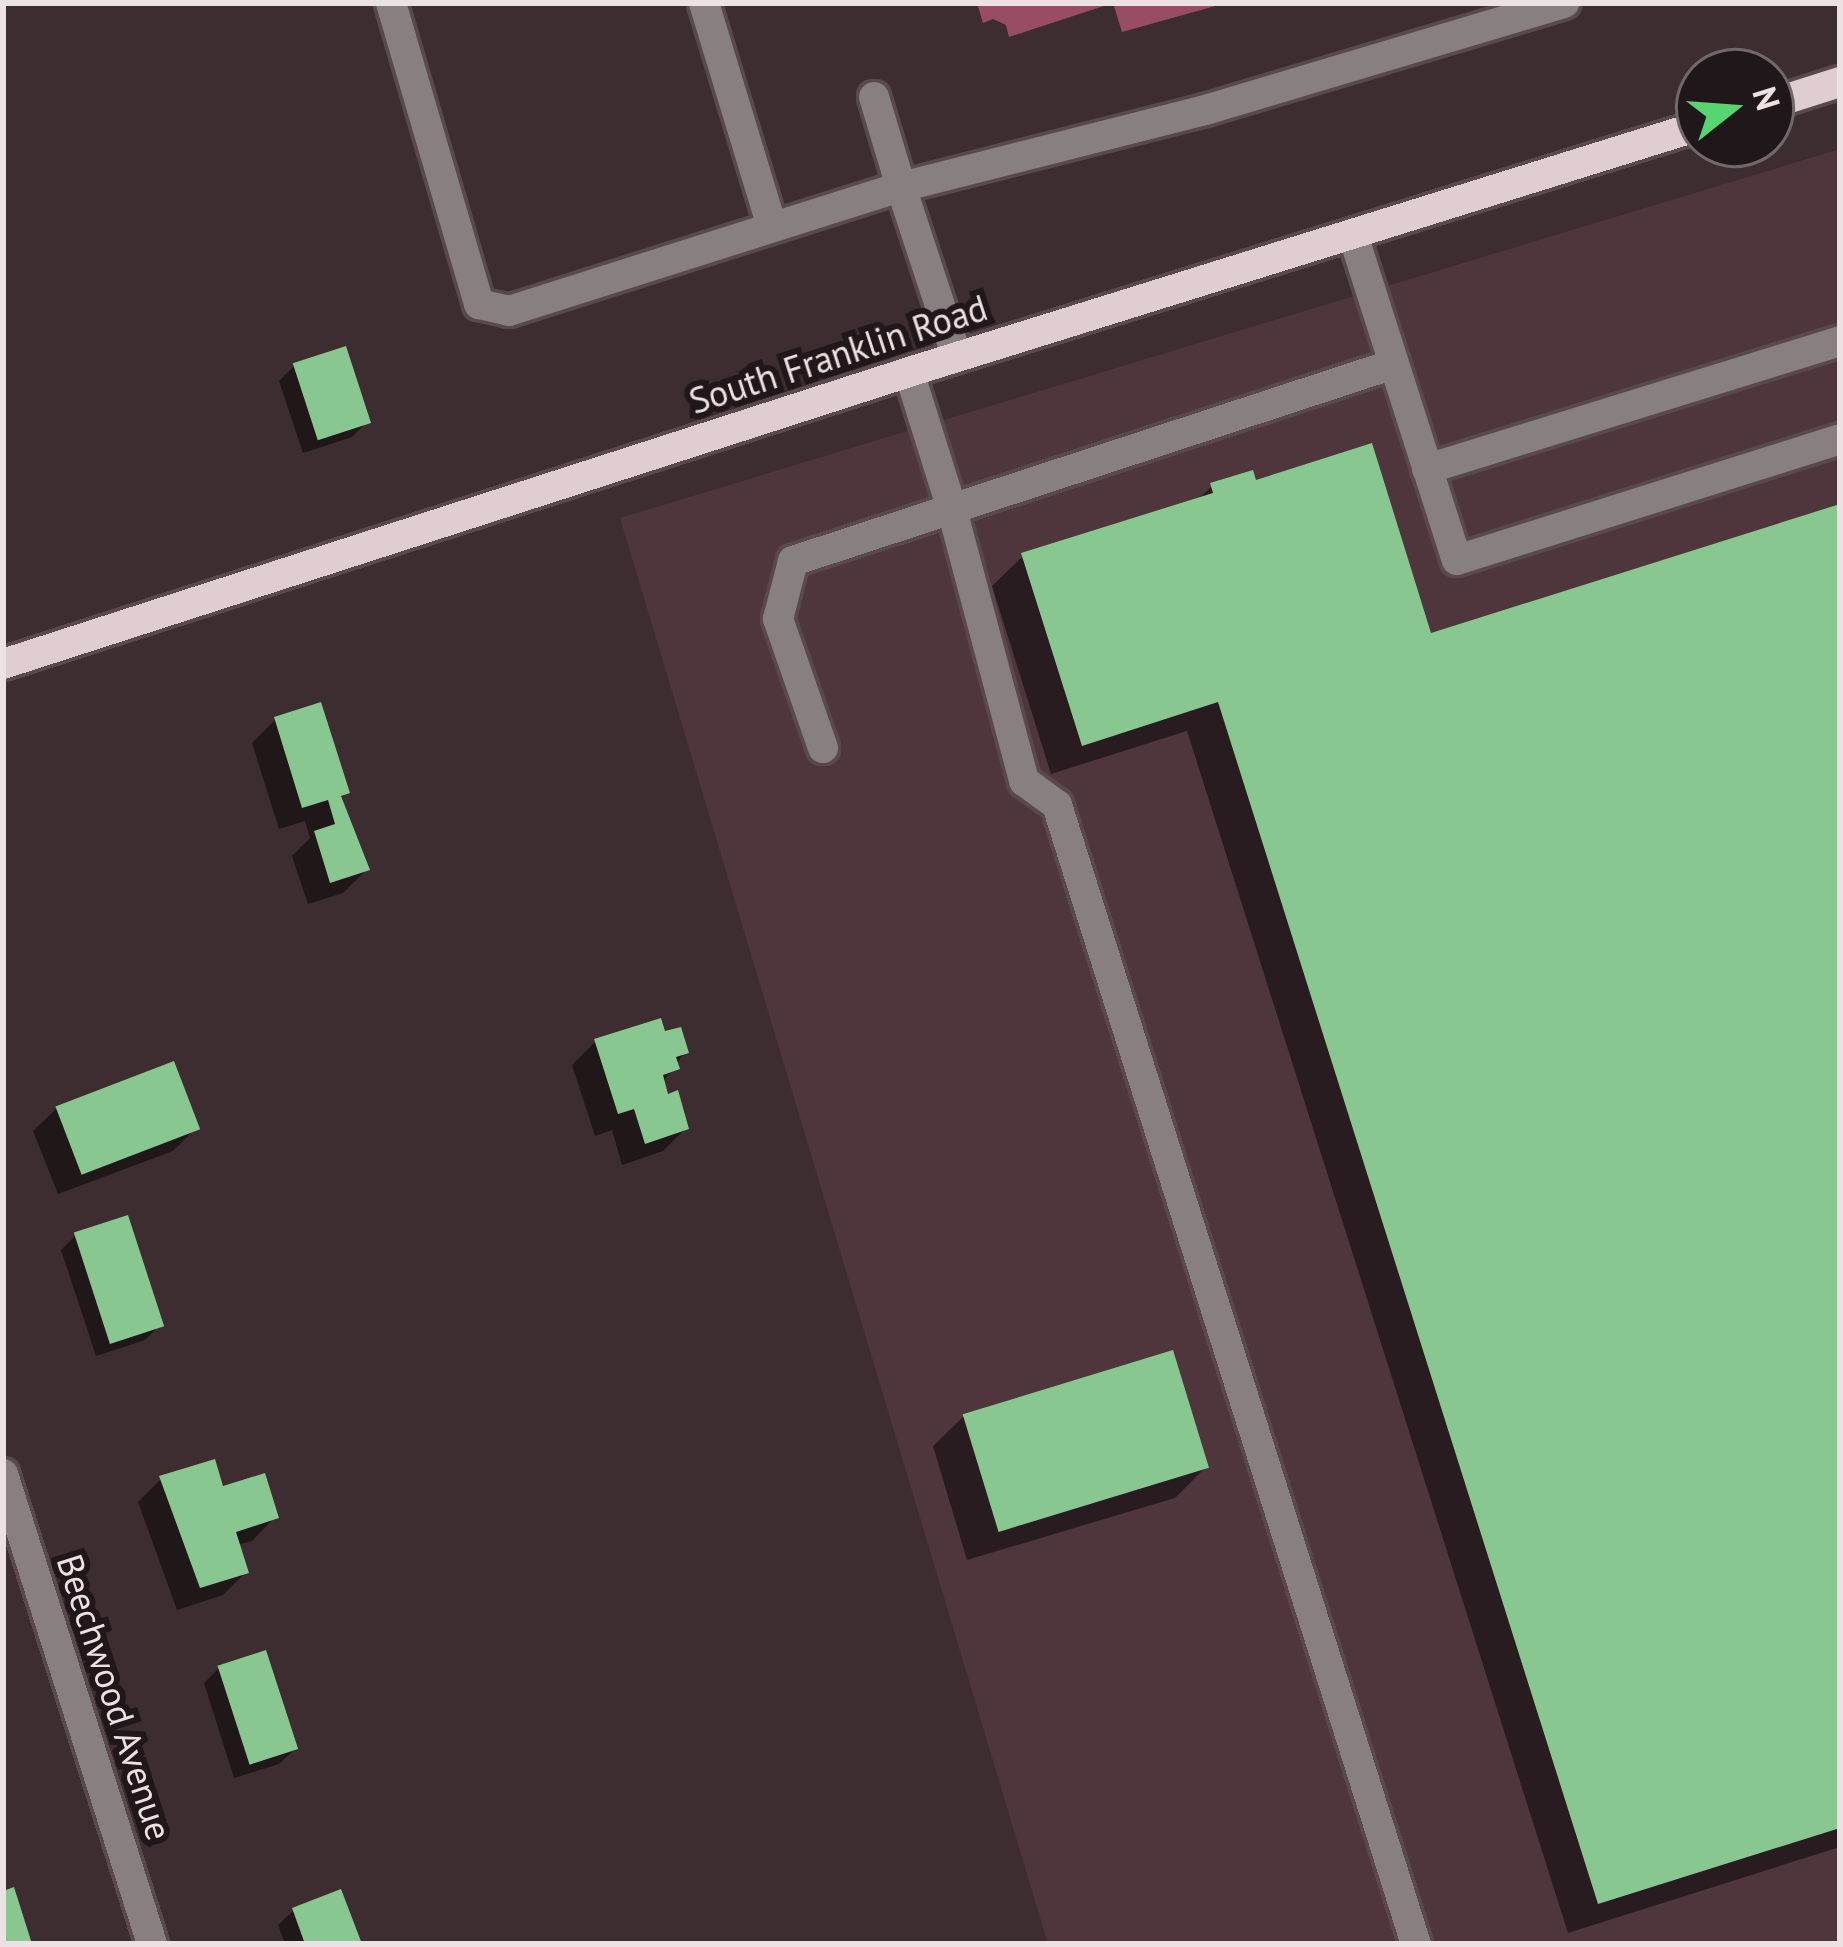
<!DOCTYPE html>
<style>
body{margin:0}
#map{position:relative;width:1843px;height:1947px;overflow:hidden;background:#3d2c30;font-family:"PT Sans",sans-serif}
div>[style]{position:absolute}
.built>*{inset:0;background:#4e363c}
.water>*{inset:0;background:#984d63}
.shadow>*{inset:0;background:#0007}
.building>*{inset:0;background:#88c890;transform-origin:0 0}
.roads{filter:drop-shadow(3px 0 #59494d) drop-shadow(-3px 0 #59494d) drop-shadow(0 3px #59494d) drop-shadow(0 -3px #59494d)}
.minor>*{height:30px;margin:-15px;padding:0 15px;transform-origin:15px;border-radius:15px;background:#887f81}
.major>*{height:30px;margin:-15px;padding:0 15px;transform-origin:15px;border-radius:15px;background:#dfcdd1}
span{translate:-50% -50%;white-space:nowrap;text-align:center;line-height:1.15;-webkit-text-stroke:12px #1f1719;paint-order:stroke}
.street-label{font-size:36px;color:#ece1e3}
.frame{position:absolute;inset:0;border:6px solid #ece1e3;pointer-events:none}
.north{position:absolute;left:1675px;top:48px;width:120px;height:120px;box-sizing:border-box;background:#1f1719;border:3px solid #71686a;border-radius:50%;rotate:73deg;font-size:33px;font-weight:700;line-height:48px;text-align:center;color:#ece1e3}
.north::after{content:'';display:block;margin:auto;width:42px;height:54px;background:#57d570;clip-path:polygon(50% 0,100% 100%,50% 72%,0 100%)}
</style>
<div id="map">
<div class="built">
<div style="clip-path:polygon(1840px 149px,1840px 1944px,1048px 1944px,620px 518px)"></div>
</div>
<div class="water">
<div style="clip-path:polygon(977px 3px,1113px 3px,1009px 37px,1006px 25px,993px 19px,983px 23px)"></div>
<div style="clip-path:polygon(1113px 3px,1226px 3px,1122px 32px)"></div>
</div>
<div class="shadow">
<div style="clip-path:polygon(294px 366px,367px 422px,352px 437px,303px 453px,279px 381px)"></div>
<div style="clip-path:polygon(1254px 484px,1429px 637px,1840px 507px,1840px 1847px,1568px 1933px,1187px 731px,1051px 774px,992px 586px,1023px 556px,1196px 501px,1212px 486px)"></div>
<div style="clip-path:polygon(275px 720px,346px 792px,339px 799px,366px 870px,343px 893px,308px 904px,292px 856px,310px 838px,305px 821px,279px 829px,252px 743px)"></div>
<div style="clip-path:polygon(663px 1035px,685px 1052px,662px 1083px,686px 1128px,663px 1151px,622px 1165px,612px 1130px,595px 1136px,572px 1065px,595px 1042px)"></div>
<div style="clip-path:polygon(57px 1108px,196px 1128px,173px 1151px,58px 1194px,33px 1131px)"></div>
<div style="clip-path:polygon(76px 1235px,160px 1325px,145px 1340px,96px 1356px,61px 1250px)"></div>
<div style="clip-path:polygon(964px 1416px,1206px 1467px,1175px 1498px,967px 1560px,933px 1446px)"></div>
<div style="clip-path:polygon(161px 1479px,275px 1517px,252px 1541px,237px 1545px,246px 1572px,223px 1595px,177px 1610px,138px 1502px)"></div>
<div style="clip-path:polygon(219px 1668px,295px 1749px,279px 1764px,234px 1778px,204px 1683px)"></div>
<div style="clip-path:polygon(294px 1910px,358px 1944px,285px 1944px,278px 1925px)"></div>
</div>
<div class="building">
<div style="left:346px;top:346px;width:81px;height:56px;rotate:72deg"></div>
<div style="clip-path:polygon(1372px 443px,1431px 633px,1840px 504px,1840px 1828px,1598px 1904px,1218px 702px,1082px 746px,1021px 553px,1213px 493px,1210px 483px,1253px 470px,1256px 480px)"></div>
<div style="clip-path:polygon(321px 702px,350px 793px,341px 796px,370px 870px,330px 883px,314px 831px,335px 824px,328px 800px,302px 808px,274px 717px)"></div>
<div style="clip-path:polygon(661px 1018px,665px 1031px,681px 1027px,689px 1053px,676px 1057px,680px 1069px,663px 1075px,668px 1094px,678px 1090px,689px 1129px,645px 1144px,634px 1109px,618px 1114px,594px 1039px)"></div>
<div style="left:174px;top:1061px;width:73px;height:127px;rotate:69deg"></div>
<div style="left:128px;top:1215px;width:117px;height:57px;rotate:72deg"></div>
<div style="left:1173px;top:1350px;width:123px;height:220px;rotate:73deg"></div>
<div style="clip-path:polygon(215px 1459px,223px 1486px,265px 1473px,279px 1518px,236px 1532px,249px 1573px,200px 1588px,159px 1476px)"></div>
<div style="left:266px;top:1650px;width:104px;height:51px;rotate:72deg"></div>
<div style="clip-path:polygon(14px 1887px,32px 1944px,3px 1944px,3px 1891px)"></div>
<div style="clip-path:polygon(341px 1889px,362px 1944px,305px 1944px,292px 1908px)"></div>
</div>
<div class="roads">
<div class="minor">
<div style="left:391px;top:3px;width:314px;rotate:73.7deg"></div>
<div style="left:479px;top:304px;width:31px;rotate:13deg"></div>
<div style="left:509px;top:311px;width:411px;rotate:-17.6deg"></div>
<div style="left:901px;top:187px;width:179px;rotate:71.8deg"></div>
<div style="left:704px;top:3px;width:231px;rotate:73.1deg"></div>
<div style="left:874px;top:97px;width:94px;rotate:73.3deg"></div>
<div style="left:901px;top:187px;width:314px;rotate:-14.2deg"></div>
<div style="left:1205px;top:110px;width:375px;rotate:-16.6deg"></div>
<div style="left:1353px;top:235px;width:341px;rotate:72.3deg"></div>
<div style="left:1457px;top:560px;width:402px;rotate:-17.5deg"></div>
<div style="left:909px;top:372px;width:140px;rotate:72.6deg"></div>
<div style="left:951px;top:506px;width:285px;rotate:75.1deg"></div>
<div style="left:1024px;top:781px;width:41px;rotate:36deg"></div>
<div style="left:1057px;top:805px;width:1194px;rotate:72.51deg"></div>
<div style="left:1427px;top:469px;width:432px;rotate:-17.2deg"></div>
<div style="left:823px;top:748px;width:137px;rotate:-109.2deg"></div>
<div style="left:778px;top:619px;width:60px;rotate:-75.5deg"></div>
<div style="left:793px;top:561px;width:632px;rotate:-18.15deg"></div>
<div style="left:3px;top:1474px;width:493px;rotate:72.4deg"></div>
</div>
<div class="major">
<div style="left:1771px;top:104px;width:72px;rotate:-17.7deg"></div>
<div style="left:3px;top:664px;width:952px;rotate:-17.86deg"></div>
<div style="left:909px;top:372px;width:827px;rotate:-17.3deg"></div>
</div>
</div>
<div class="street-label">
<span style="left:838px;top:354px;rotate:-18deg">South Franklin Road</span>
<span style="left:115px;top:1697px;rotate:72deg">Beechwood Avenue</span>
</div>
<div class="frame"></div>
<div class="north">N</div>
</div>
